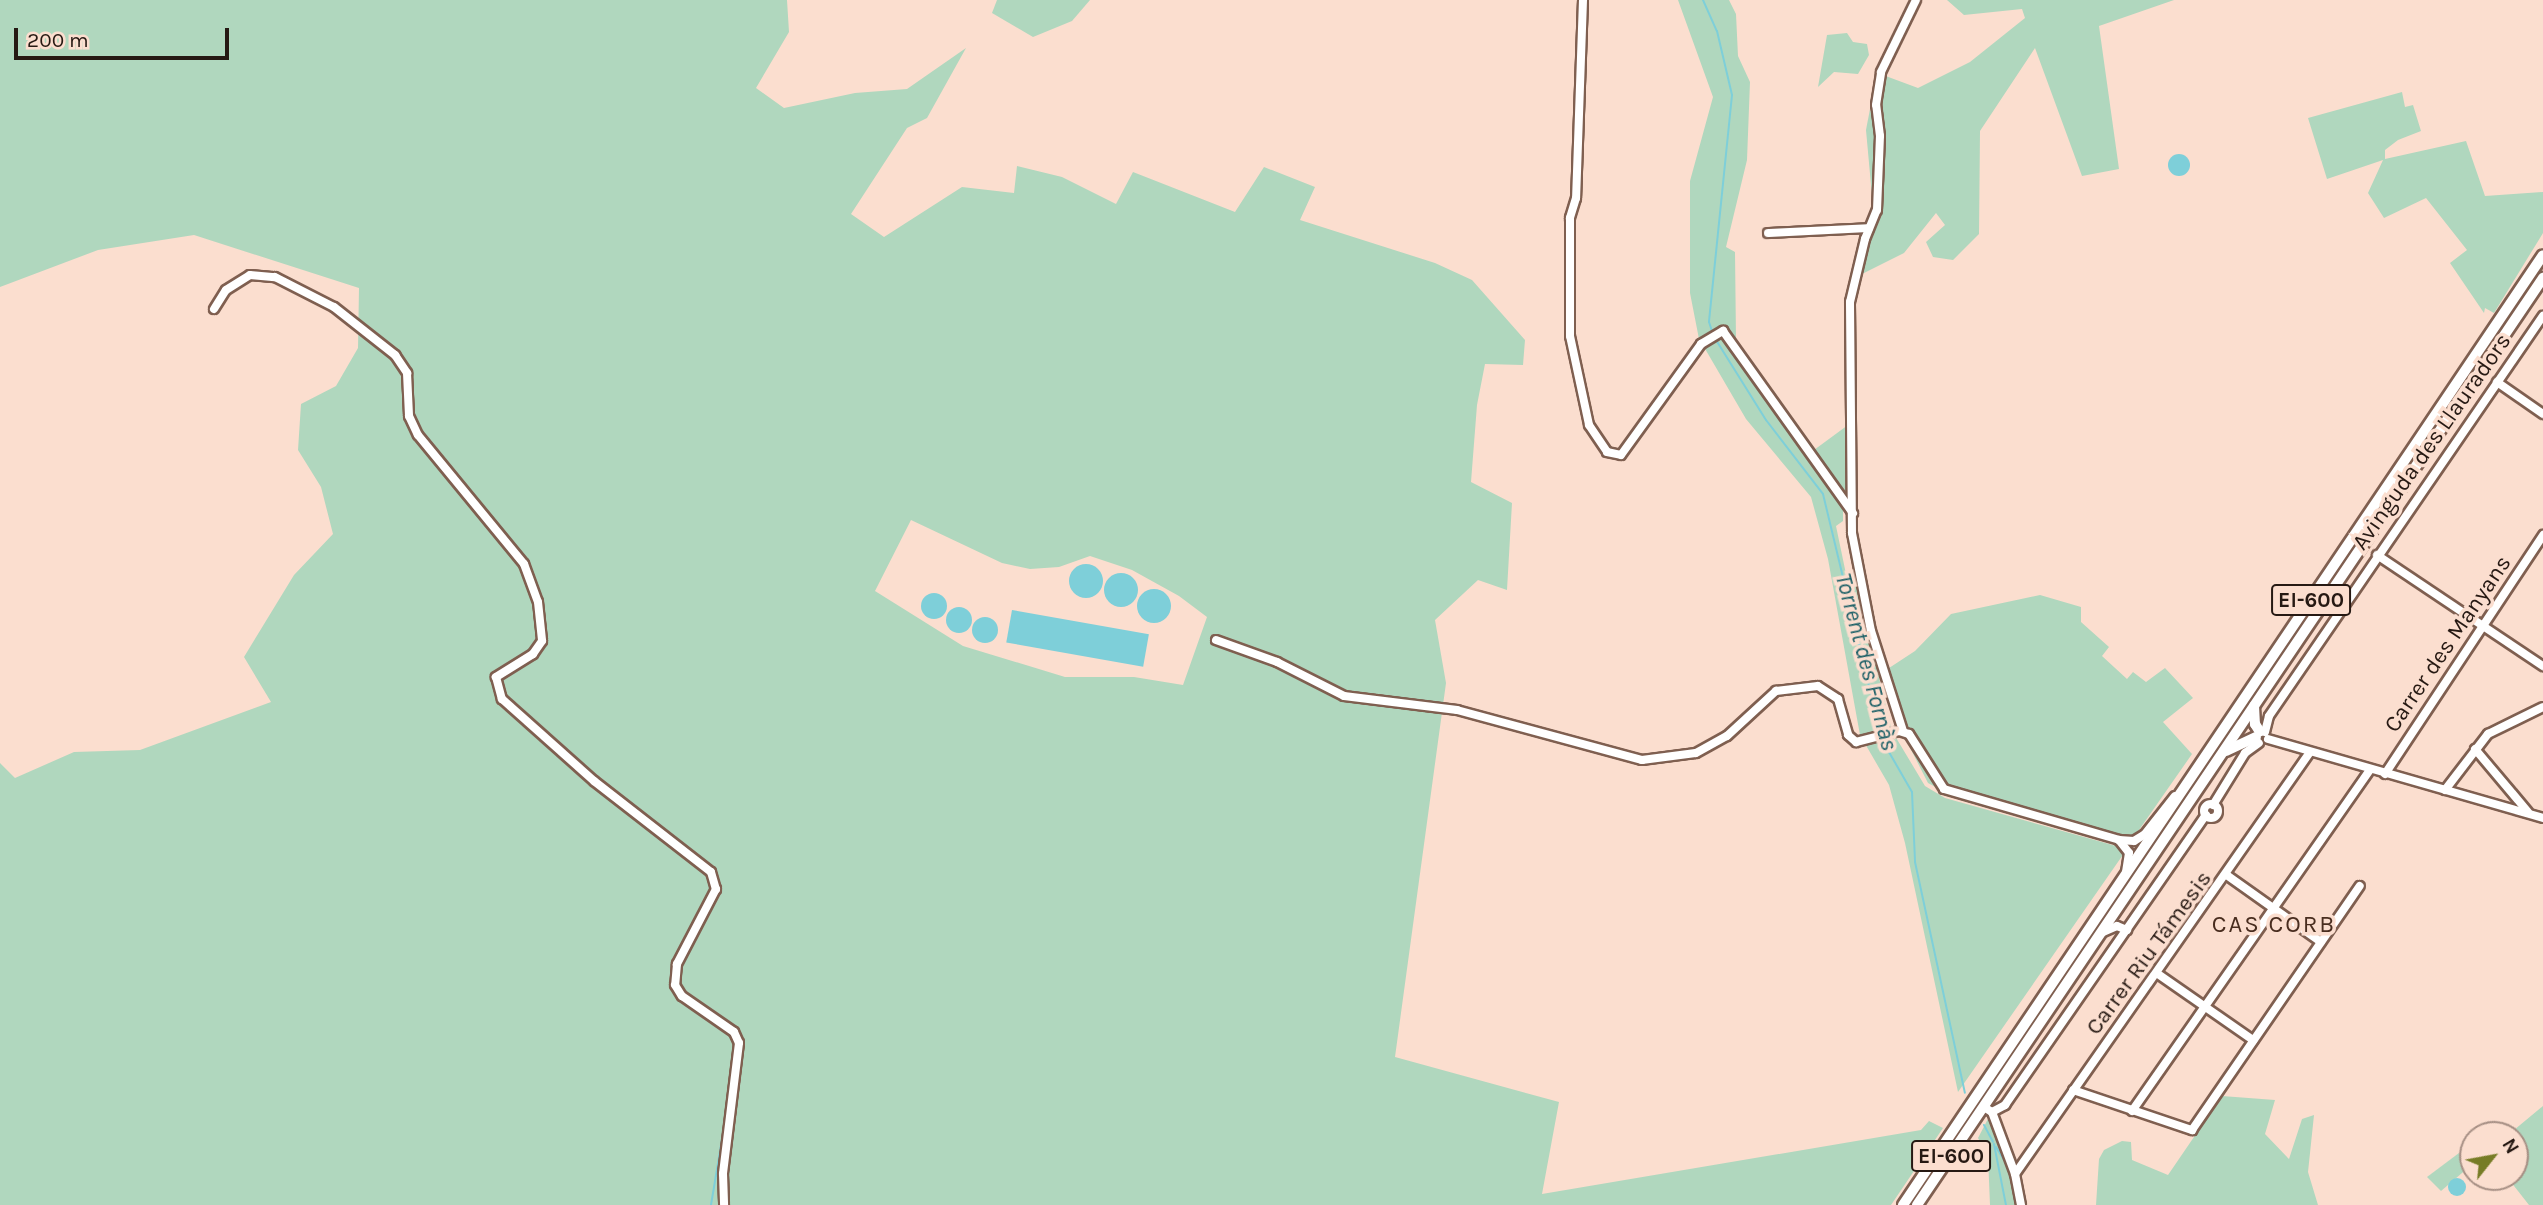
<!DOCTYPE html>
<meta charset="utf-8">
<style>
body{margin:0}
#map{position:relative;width:2543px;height:1205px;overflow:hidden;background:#fbdecf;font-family:Karla,sans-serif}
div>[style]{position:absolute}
.green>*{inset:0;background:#b0d7be}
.water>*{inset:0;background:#7ecfd9;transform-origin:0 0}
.round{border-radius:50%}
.stream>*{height:2px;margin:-1px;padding:0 1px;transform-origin:1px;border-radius:1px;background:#7ecfd9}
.roads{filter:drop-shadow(2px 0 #7f5f50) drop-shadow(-2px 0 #7f5f50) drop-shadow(0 2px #7f5f50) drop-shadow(0 -2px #7f5f50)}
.minor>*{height:8px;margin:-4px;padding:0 4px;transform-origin:4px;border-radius:4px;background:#fff}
.minor>.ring{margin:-4px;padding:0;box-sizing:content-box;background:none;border:8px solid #fff;border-radius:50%}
.major>*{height:10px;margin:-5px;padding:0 5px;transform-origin:5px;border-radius:5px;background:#fff}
span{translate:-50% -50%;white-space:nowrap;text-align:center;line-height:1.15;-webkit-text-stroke:7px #fbdecf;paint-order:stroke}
.shield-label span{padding:2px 5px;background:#fbdecf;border:2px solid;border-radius:5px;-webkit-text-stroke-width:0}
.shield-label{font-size:21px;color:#261913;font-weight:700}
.street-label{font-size:23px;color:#261913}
.water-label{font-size:24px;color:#1b5f66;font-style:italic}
.neighbourhood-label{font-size:24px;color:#492d1f;letter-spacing:2px}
.north{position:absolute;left:2459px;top:1121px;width:70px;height:70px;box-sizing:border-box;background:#fbdecf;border:2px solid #a68f84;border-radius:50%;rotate:59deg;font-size:19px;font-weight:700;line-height:28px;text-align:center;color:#261913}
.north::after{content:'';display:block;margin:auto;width:24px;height:32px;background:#777c26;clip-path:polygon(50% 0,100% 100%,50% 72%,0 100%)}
.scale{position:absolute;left:14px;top:28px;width:215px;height:32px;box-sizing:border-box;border:4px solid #261913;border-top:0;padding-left:9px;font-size:21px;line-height:24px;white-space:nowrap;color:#261913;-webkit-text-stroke:5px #fbdecf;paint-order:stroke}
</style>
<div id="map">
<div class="green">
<div style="clip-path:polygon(evenodd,0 0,787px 0,789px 32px,756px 88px,784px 108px,855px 93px,907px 89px,966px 48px,927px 118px,907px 128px,851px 214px,884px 237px,962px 187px,1014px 193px,1017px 166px,1062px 177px,1116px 204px,1133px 172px,1235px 212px,1264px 167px,1315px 187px,1300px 220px,1435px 263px,1472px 280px,1525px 340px,1523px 365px,1485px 364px,1477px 405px,1471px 482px,1512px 503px,1507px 590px,1478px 580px,1435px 620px,1446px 683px,1395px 1057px,1559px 1102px,1542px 1194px,1921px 1130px,1929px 1121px,1943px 1128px,1891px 1205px,0 1205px,0 763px,15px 778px,74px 752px,140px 750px,271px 702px,244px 657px,294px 575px,333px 534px,321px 487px,298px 450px,301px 404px,336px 386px,358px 348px,359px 288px,194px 235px,98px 250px,0 287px,0 0,911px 520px,1002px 563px,1030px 569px,1059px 567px,1090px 556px,1132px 570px,1179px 596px,1207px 617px,1183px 685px,1134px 677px,1065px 677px,963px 646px,875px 591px,911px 520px)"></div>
<div style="clip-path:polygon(997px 0,1090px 0,1072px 21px,1033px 37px,992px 13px)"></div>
<div style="clip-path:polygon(1678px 0,1729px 0,1736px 14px,1738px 56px,1750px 82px,1747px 160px,1726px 247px,1735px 252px,1736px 338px,1722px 325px,1699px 339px,1690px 293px,1690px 181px,1713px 97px)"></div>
<div style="clip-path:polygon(1947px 0,2174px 0,2099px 26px,2119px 169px,2082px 176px,2035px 48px,1980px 131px,1979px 234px,1953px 260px,1933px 257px,1926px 242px,1945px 225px,1936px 213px,1904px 253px,1858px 276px,1879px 213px,1884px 169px,1878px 99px,1883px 75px,1918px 88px,1970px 62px,2025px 18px,2022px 9px,1964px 15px)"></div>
<div style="clip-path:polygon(1847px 33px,1853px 42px,1867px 44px,1869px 55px,1858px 74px,1834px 72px,1818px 87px,1827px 35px)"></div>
<div style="clip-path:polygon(2402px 92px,2405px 107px,2413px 105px,2421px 131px,2398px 140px,2385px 150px,2385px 159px,2466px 141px,2485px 196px,2543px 192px,2543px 233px,2494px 313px,2485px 308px,2484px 313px,2450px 263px,2467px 250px,2426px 198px,2384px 218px,2368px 193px,2383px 160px,2327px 179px,2308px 118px)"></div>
<div style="clip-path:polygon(1870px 109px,1877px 137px,1873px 207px,1866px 130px)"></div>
<div style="clip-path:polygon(1723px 333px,1843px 503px,1843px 521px,1836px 526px,1846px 574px,1855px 580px,1892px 731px,1925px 786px,1945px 798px,2127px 849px,1958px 1092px,1905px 843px,1889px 785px,1860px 735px,1828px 559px,1811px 497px,1746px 419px,1704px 347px)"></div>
<div style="clip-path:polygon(1848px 425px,1850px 500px,1814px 450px)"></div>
<div style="clip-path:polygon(2040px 595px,2081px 607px,2081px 622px,2109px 647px,2102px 656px,2127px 679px,2133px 672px,2146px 682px,2165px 668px,2193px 698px,2163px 722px,2192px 754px,2132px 840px,1943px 791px,1928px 783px,1899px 726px,1886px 670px,1915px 651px,1951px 614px)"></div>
<div style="clip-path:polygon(2222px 1096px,2275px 1100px,2265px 1134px,2289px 1159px,2302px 1119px,2314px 1115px,2308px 1172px,2318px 1205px,2096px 1205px,2099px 1159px,2104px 1150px,2122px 1141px,2131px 1142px,2132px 1160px,2168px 1175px)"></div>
<div style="clip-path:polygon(2543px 1106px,2543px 1205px,2529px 1205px,2507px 1177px,2515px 1177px,2515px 1135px,2508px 1135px)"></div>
<div style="clip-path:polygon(1990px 1115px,2006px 1159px,2015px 1205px,1990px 1205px,1988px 1156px,1978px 1138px)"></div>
<div style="clip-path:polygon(2459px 1153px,2469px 1167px,2441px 1191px,2427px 1177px)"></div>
</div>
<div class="water">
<div class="round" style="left:2168px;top:154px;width:22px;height:22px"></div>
<div class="round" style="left:1069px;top:564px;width:34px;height:34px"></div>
<div class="round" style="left:1104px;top:573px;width:34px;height:34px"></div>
<div class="round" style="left:1137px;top:589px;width:34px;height:34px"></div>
<div class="round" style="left:921px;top:593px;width:26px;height:26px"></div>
<div class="round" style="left:946px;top:607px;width:26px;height:26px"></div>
<div style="left:1012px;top:610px;width:139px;height:33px;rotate:10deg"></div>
<div class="round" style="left:972px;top:617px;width:26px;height:26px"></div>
<div class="round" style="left:2448px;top:1178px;width:18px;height:18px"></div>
</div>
<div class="stream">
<div style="left:1703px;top:0;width:34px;rotate:66deg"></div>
<div style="left:1717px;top:31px;width:66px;rotate:76.8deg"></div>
<div style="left:1732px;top:95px;width:228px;rotate:95.8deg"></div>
<div style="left:1709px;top:322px;width:9px;rotate:72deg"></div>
<div style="left:1716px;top:340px;width:94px;rotate:58deg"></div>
<div style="left:1766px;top:420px;width:93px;rotate:52.4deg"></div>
<div style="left:1823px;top:494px;width:244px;rotate:76.5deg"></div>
<div style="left:1882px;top:740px;width:60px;rotate:60deg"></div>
<div style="left:1912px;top:792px;width:70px;rotate:87.5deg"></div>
<div style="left:1915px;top:862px;width:236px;rotate:77.8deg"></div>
<div style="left:1984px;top:1125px;width:19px;rotate:62deg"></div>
<div style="left:1994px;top:1144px;width:62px;rotate:78.9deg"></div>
<div style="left:1996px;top:1147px;width:15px;rotate:58deg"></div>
<div style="left:711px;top:1205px;width:91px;rotate:-80.5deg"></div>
</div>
<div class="roads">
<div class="minor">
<div style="left:1583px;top:0;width:198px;rotate:92deg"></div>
<div style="left:1576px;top:198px;width:21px;rotate:107deg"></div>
<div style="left:1570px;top:218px;width:118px;rotate:90deg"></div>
<div style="left:1570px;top:336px;width:91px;rotate:77.9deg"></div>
<div style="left:1589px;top:425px;width:32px;rotate:56deg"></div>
<div style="left:1607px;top:452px;width:14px;rotate:12deg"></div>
<div style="left:1621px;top:455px;width:137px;rotate:-54.2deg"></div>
<div style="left:1701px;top:344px;width:26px;rotate:-31deg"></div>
<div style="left:1723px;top:331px;width:224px;rotate:54.5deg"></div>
<div style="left:1768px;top:233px;width:101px;rotate:-2.8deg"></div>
<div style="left:214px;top:309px;width:22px;rotate:-58deg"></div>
<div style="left:226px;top:290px;width:28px;rotate:-32deg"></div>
<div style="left:250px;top:275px;width:25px;rotate:5deg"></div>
<div style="left:275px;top:277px;width:66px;rotate:27deg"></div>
<div style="left:334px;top:307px;width:78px;rotate:38.2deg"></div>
<div style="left:395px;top:355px;width:22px;rotate:56deg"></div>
<div style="left:407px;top:373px;width:43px;rotate:87.3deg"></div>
<div style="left:409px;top:416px;width:21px;rotate:65deg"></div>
<div style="left:418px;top:435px;width:167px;rotate:50.6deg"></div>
<div style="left:524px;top:564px;width:40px;rotate:69.8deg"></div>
<div style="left:538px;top:602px;width:39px;rotate:84deg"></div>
<div style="left:542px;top:641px;width:16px;rotate:125deg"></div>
<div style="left:533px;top:654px;width:44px;rotate:148.1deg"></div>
<div style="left:496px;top:677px;width:23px;rotate:75deg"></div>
<div style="left:502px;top:699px;width:123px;rotate:41.7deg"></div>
<div style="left:594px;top:781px;width:148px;rotate:37.9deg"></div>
<div style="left:711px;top:872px;width:18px;rotate:74deg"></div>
<div style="left:716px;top:889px;width:85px;rotate:117.5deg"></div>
<div style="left:677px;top:964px;width:21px;rotate:95deg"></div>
<div style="left:675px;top:985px;width:13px;rotate:58deg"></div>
<div style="left:682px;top:996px;width:63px;rotate:34.7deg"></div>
<div style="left:734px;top:1032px;width:12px;rotate:66deg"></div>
<div style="left:739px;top:1043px;width:132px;rotate:97deg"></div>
<div style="left:723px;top:1174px;width:31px;rotate:88deg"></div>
<div style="left:2497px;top:382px;width:56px;rotate:34.8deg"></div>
<div style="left:2377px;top:555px;width:200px;rotate:33.8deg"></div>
<div style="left:1216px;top:640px;width:65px;rotate:19.8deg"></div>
<div style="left:1277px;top:662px;width:75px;rotate:26.9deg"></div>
<div style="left:1344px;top:696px;width:114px;rotate:7.1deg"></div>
<div style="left:1457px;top:710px;width:192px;rotate:15.1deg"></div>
<div style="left:1642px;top:760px;width:54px;rotate:-7.4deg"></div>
<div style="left:1696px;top:753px;width:35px;rotate:-29deg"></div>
<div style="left:1727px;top:736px;width:67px;rotate:-42.6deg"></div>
<div style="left:1776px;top:691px;width:42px;rotate:-6.8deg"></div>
<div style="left:1818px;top:686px;width:24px;rotate:33deg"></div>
<div style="left:1838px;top:699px;width:37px;rotate:74deg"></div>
<div style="left:1848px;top:735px;width:11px;rotate:41deg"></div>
<div style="left:1856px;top:742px;width:44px;rotate:-14.3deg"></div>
<div style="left:1899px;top:731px;width:10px;rotate:17deg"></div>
<div style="left:1909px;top:734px;width:65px;rotate:57.5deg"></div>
<div style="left:1944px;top:789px;width:182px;rotate:16.2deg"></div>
<div style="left:2119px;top:840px;width:15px;rotate:4deg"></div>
<div style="left:2134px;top:841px;width:13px;rotate:-32deg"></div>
<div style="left:2145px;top:834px;width:48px;rotate:-51.7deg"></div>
<div style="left:1903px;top:731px;width:105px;rotate:-107.7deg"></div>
<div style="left:1871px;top:631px;width:100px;rotate:-101deg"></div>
<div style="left:1852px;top:533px;width:231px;rotate:-90.5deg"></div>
<div style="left:1850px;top:302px;width:65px;rotate:-76.6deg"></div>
<div style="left:1865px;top:239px;width:31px;rotate:-68deg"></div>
<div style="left:1877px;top:210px;width:74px;rotate:-87.7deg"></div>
<div style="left:1880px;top:136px;width:31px;rotate:-97deg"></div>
<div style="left:1876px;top:105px;width:33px;rotate:-81deg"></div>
<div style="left:1881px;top:72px;width:80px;rotate:-64.1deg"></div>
<div style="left:2265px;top:732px;width:16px;rotate:-76deg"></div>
<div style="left:2269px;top:716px;width:485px;rotate:-55.6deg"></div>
<div style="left:2268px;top:739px;width:286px;rotate:16deg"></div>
<div style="left:2475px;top:749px;width:82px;rotate:49.9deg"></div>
<div style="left:2385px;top:774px;width:287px;rotate:-56.5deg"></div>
<div style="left:2445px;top:790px;width:71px;rotate:-52.5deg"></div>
<div style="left:2488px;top:734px;width:61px;rotate:-26.1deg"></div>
<div class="ring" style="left:2204px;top:804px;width:6px;height:6px"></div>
<div style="left:2213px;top:805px;width:61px;rotate:-58.4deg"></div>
<div style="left:2245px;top:753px;width:17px;rotate:-36deg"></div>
<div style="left:2119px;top:840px;width:16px;rotate:52deg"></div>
<div style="left:2129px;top:853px;width:19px;rotate:99deg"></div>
<div style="left:2228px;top:876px;width:114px;rotate:35.4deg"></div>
<div style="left:2103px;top:932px;width:15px;rotate:-23deg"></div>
<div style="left:2117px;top:926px;width:11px;rotate:22deg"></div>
<div style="left:2158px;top:974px;width:116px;rotate:34.8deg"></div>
<div style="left:2073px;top:1090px;width:126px;rotate:18.6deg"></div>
<div style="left:2192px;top:1130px;width:296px;rotate:-55.5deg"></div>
<div style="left:1984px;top:1107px;width:9px;rotate:32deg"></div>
<div style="left:1992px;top:1112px;width:15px;rotate:-28deg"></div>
<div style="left:2005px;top:1105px;width:353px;rotate:-55.3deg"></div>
<div style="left:2132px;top:1111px;width:416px;rotate:-55.1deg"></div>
<div style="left:1992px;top:1112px;width:66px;rotate:69.6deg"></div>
<div style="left:2015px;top:1174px;width:32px;rotate:79deg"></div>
<div style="left:2015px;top:1174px;width:515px;rotate:-55.04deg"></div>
</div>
<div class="major">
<div style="left:2254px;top:706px;width:18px;rotate:87deg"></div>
<div style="left:2255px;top:724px;width:9px;rotate:58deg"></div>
<div style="left:2226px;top:751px;width:33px;rotate:-25deg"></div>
<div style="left:1903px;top:1205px;width:1145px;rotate:-56.03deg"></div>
<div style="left:1917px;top:1205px;width:1119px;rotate:-55.97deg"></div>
</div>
</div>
<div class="shield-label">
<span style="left:2311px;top:600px">EI-600</span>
<span style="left:1951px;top:1156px">EI-600</span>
</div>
<div class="street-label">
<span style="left:2432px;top:442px;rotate:-55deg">Avinguda des Llauradors</span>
<span style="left:2448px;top:644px;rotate:-56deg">Carrer des Manyans</span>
<span style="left:2149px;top:953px;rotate:-54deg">Carrer Riu Támesis</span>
</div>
<div class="water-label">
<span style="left:1866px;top:662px;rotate:75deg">Torrent des Fornàs</span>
</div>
<div class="neighbourhood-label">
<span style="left:2274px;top:925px">CAS CORB</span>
</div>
<div class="north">N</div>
<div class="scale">200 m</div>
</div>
